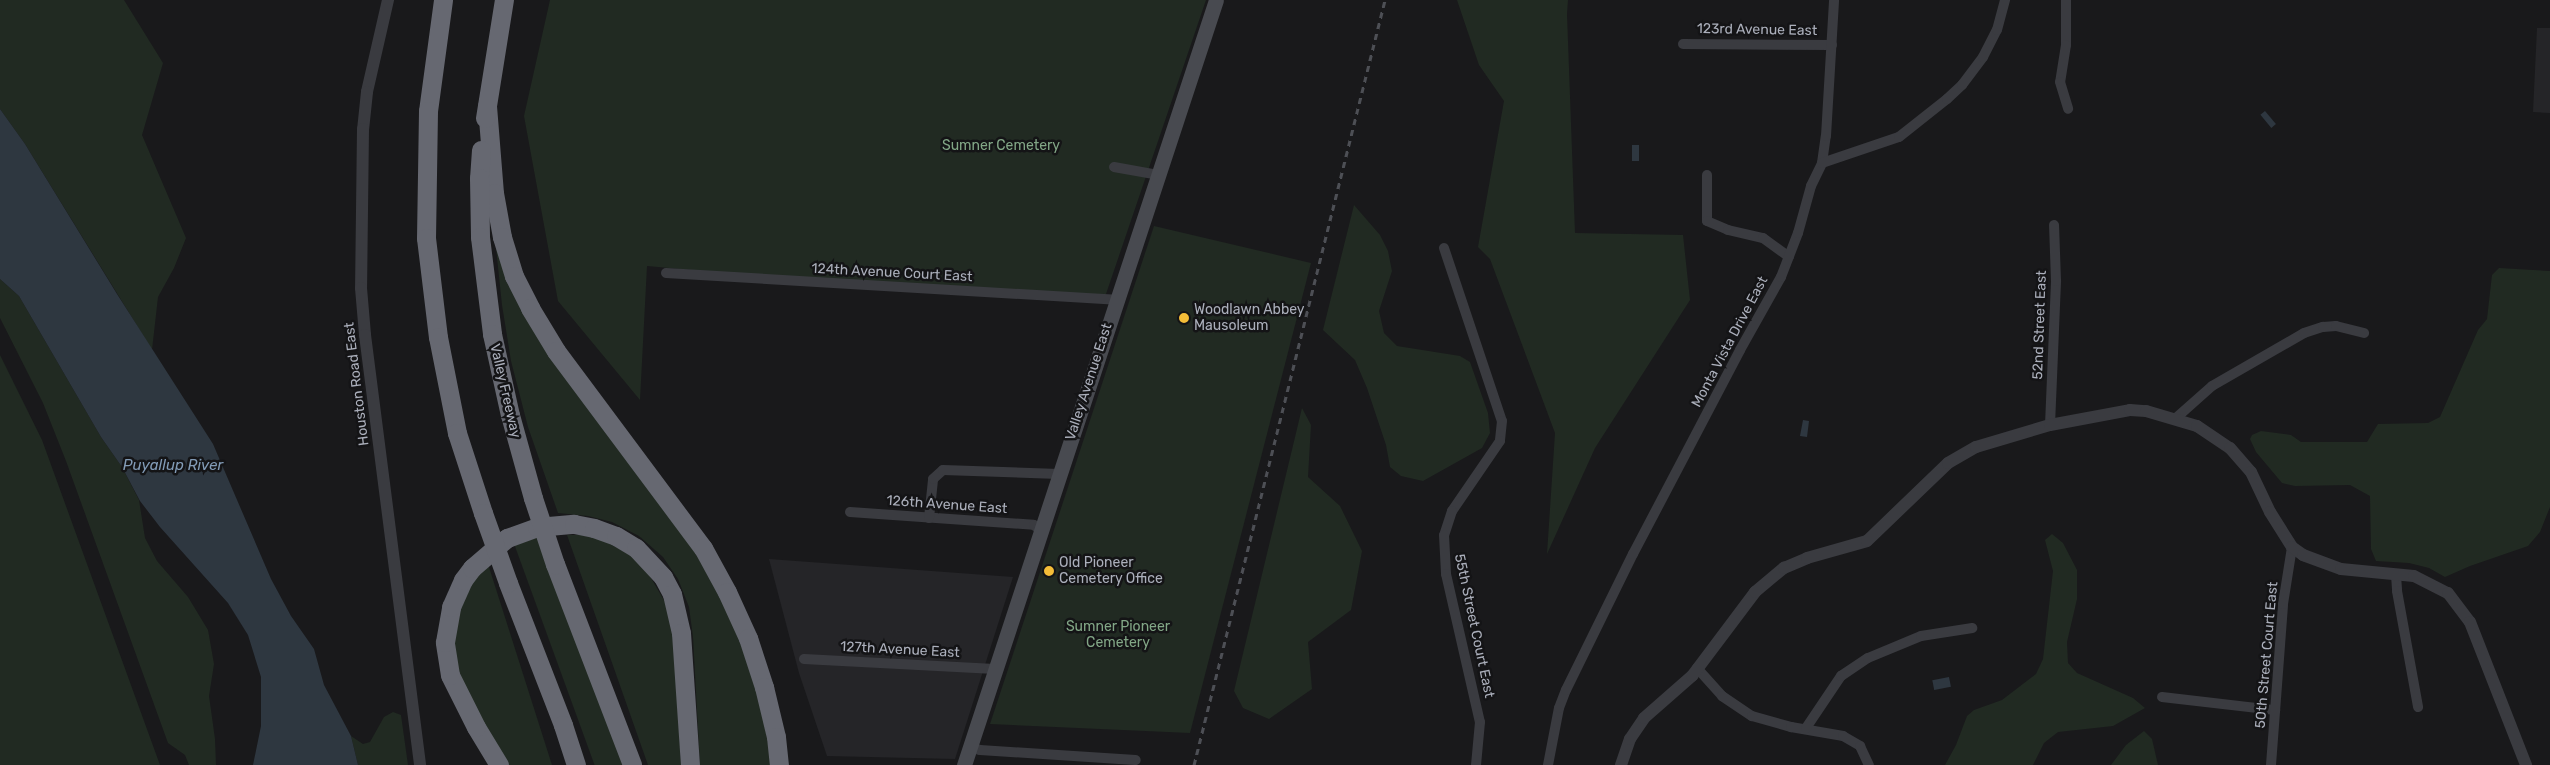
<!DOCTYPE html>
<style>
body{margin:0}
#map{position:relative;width:2550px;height:765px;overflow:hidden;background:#19191b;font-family:Rubik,sans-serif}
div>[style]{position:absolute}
.built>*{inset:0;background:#252528}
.green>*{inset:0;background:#212a22;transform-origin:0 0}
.water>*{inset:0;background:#2e3740;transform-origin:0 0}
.minor>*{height:10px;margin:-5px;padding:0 5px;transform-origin:5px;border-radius:5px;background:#3a3b40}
.tertiary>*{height:12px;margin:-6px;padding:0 6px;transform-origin:6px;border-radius:6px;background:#3a3b40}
.secondary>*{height:15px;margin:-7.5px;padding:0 7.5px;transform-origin:7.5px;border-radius:7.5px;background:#484a50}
.motorway>*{height:19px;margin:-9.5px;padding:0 9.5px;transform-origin:9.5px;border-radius:9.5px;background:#666871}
.rail>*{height:3px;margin-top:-1.5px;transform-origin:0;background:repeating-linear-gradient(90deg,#4d4f55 0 6px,transparent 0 11px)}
.motorway-bridge>*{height:19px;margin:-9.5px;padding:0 9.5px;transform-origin:9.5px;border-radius:9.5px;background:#666871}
.dots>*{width:14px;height:14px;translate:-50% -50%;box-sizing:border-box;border:2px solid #141416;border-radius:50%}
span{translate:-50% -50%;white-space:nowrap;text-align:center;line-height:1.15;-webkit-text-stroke:5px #141416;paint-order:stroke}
.street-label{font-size:14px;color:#abafbb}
.park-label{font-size:14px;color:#82a686}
.poi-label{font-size:14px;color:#abafbb}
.left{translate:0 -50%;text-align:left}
.water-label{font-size:15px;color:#829bb6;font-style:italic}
</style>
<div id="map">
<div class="built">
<div style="clip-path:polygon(2537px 28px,2550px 28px,2550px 113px,2533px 112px)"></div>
<div style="clip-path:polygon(769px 559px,1013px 577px,955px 759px,827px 756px,799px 673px)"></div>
</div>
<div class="green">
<div style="clip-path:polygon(0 0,124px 0,163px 63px,142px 135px,186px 238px,174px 268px,158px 297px,152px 350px,25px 144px,0 109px)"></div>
<div style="clip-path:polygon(550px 0,1206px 0,1105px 297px,849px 284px,647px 266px,640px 400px,558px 301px,524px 116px)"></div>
<div style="clip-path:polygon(1457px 0,1568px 0,1567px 14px,1575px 233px,1683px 235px,1690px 300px,1595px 448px,1547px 554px,1555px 433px,1490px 259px,1478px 247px,1504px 101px,1479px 65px)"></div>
<div style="clip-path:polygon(1354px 205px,1380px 235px,1388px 251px,1392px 271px,1379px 311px,1384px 333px,1397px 346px,1460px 356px,1470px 362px,1488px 413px,1490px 433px,1482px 448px,1423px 481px,1401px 476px,1390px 467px,1386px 445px,1367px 388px,1355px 360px,1323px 330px)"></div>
<div style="clip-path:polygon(1154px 226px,1311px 263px,1190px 733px,990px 724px)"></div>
<div style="clip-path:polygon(496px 248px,686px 536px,732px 619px,759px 696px,772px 765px,700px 765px,693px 637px,689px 607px,678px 579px,663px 557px,639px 536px,612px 522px,588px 516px,558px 513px,528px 427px,511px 361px,502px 305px)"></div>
<div style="clip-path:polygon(2499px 268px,2550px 271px,2550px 507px,2540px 532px,2528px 546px,2470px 566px,2445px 577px,2429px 568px,2409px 563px,2376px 561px,2371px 549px,2370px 496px,2350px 485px,2295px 486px,2282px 483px,2256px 452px,2250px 439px,2252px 435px,2261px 431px,2291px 435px,2301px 442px,2367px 442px,2378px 424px,2428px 423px,2440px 417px,2478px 330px,2487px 319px,2492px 275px)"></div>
<div style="clip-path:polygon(0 279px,19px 296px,101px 437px,122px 467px,139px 500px,145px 538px,157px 561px,188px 597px,208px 630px,214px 664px,209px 696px,215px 739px,216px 765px,189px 765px,185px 755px,168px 743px,66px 461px,43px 403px,0 318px)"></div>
<div style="clip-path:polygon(0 355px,42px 440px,160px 765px,0 765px)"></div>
<div style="clip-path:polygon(1302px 408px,1311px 425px,1308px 477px,1340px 506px,1362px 551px,1351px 610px,1308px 642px,1312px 689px,1269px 719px,1243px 708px,1234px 691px)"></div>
<div style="clip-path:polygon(2052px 534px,2063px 543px,2077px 570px,2077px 599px,2067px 642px,2068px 663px,2077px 673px,2133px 698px,2145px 708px,2113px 726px,2058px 732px,2044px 743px,2033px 765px,1945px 765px,1956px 745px,1967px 716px,1974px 710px,2002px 700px,2036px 674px,2043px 659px,2053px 571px,2045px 540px)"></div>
<div style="clip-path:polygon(567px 535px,582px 535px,601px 539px,634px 557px,647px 571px,669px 609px,674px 636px,681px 765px,648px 765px)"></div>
<div style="left:541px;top:536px;width:243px;height:28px;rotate:70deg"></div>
<div style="clip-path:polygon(488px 564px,552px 765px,509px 765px,482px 722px,454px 663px,455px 616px,471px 582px)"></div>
<div style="clip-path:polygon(393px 712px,401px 715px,408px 765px,358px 765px,351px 736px,363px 744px,370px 742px,384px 717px)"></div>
<div style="clip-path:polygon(2144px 731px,2152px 739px,2158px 765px,2111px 765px,2126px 745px)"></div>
</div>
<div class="water">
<div style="clip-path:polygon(0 109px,25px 144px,117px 294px,213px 444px,271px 579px,291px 616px,314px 649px,324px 685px,351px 736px,358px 765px,253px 765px,261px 726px,261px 677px,248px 635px,228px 603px,160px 527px,140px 501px,122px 467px,101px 437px,19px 296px,0 279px)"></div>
<div style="left:2265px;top:111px;width:17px;height:6px;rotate:50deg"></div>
<div style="left:1632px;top:145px;width:7px;height:16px"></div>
<div style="clip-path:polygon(1803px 420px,1809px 421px,1807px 437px,1800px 436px)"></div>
<div style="left:1949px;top:677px;width:10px;height:17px;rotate:79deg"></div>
</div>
<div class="minor">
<div style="left:2066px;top:0;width:45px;rotate:90deg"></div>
<div style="left:2066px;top:45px;width:37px;rotate:99deg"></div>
<div style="left:2060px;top:82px;width:28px;rotate:73deg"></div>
<div style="left:1683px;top:44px;width:149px;rotate:0.4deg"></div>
<div style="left:1822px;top:163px;width:27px;rotate:-82deg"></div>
<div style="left:1826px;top:136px;width:136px;rotate:-86.6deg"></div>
<div style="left:1114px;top:167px;width:46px;rotate:10.1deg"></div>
<div style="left:1707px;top:175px;width:46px;rotate:90deg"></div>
<div style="left:1707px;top:221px;width:23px;rotate:23deg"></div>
<div style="left:1728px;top:230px;width:36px;rotate:13deg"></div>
<div style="left:1763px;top:238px;width:32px;rotate:36deg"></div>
<div style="left:1444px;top:248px;width:182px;rotate:71.5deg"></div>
<div style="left:1502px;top:421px;width:20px;rotate:96deg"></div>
<div style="left:1500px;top:441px;width:85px;rotate:124.4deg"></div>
<div style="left:1452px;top:511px;width:25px;rotate:108deg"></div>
<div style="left:1444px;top:535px;width:39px;rotate:87deg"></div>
<div style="left:1446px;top:574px;width:152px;rotate:77.1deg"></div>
<div style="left:1480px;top:722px;width:43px;rotate:95.3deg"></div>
<div style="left:666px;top:273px;width:451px;rotate:3.4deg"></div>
<div style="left:2176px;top:418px;width:48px;rotate:-41.6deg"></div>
<div style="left:2212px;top:386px;width:106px;rotate:-29.9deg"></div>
<div style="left:2304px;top:333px;width:20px;rotate:-18deg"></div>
<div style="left:2323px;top:327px;width:13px;rotate:-4deg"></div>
<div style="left:2336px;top:326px;width:29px;rotate:14deg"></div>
<div style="left:2050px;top:425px;width:144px;rotate:-87.6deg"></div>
<div style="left:2056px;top:281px;width:56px;rotate:-92deg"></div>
<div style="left:850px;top:512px;width:184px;rotate:4deg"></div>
<div style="left:1034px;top:525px;width:9px;rotate:41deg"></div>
<div style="left:929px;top:518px;width:39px;rotate:-84deg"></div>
<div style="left:933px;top:479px;width:13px;rotate:-42deg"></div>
<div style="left:943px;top:470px;width:116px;rotate:2deg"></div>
<div style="left:2396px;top:575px;width:16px;rotate:86deg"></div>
<div style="left:2397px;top:591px;width:118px;rotate:79.7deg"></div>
<div style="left:804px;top:659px;width:191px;rotate:3deg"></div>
<div style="left:1697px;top:668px;width:38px;rotate:48deg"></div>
<div style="left:1722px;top:696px;width:36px;rotate:34deg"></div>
<div style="left:1752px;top:716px;width:41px;rotate:15.8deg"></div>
<div style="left:1791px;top:727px;width:53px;rotate:9.8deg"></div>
<div style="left:1843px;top:736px;width:20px;rotate:30deg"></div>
<div style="left:1860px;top:746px;width:21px;rotate:65deg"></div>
<div style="left:2162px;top:697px;width:114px;rotate:6.6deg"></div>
<div style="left:1806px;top:728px;width:63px;rotate:-56.1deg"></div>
<div style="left:1841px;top:676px;width:32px;rotate:-34deg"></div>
<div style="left:1868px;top:658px;width:57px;rotate:-22.5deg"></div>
<div style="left:1921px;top:636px;width:52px;rotate:-8.9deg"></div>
<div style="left:969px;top:747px;width:11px;rotate:15deg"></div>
<div style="left:980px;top:750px;width:156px;rotate:3.7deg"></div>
<div style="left:1548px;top:765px;width:58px;rotate:-79.1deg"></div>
<div style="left:1559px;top:708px;width:19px;rotate:-69deg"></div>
<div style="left:1566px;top:690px;width:152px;rotate:-63.8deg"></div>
<div style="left:1633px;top:554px;width:230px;rotate:-62.3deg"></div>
<div style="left:1740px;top:350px;width:84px;rotate:-60.7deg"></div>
<div style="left:1781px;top:277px;width:47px;rotate:-68.9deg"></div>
<div style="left:1798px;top:233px;width:49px;rotate:-74.5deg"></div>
<div style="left:1811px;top:186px;width:25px;rotate:-64deg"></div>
<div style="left:1822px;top:163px;width:81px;rotate:-18.7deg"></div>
<div style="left:1899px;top:137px;width:61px;rotate:-38.4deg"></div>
<div style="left:1947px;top:99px;width:21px;rotate:-43deg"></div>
<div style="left:1962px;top:85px;width:35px;rotate:-53deg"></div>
<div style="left:1983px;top:57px;width:30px;rotate:-63deg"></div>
<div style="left:1997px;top:30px;width:31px;rotate:-75deg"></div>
<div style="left:2271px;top:765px;width:161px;rotate:-85.7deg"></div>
<div style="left:2283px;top:604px;width:58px;rotate:-81deg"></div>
</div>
<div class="tertiary">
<div style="left:388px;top:0;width:94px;rotate:102.9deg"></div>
<div style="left:367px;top:92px;width:37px;rotate:96deg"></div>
<div style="left:363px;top:129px;width:159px;rotate:90.7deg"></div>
<div style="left:361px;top:288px;width:47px;rotate:85.1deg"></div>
<div style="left:365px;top:335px;width:434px;rotate:82.7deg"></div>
<div style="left:1621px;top:765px;width:28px;rotate:-71deg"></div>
<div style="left:1630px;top:739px;width:25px;rotate:-56deg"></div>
<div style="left:1644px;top:718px;width:64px;rotate:-41.2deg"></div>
<div style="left:1692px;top:676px;width:105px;rotate:-53.1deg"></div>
<div style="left:1755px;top:592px;width:38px;rotate:-40deg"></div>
<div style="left:1784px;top:568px;width:25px;rotate:-23deg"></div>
<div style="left:1807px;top:558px;width:62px;rotate:-15.8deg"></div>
<div style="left:1867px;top:541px;width:112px;rotate:-43.9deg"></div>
<div style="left:1948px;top:463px;width:32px;rotate:-30deg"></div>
<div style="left:1976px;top:447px;width:77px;rotate:-16.6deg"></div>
<div style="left:2050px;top:425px;width:81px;rotate:-10.6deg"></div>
<div style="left:2130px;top:410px;width:16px;rotate:4deg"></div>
<div style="left:2146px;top:411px;width:53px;rotate:16.4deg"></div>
<div style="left:2197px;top:426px;width:40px;rotate:34deg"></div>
<div style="left:2230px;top:448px;width:32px;rotate:49deg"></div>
<div style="left:2251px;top:472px;width:44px;rotate:64.6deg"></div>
<div style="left:2270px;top:512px;width:41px;rotate:57.8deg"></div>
<div style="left:2292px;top:547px;width:14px;rotate:36deg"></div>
<div style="left:2303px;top:555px;width:40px;rotate:20.2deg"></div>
<div style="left:2341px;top:569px;width:73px;rotate:5.5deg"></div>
<div style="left:2414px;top:576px;width:38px;rotate:27deg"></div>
<div style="left:2448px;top:593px;width:36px;rotate:53deg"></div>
<div style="left:2470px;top:622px;width:154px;rotate:68.6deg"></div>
</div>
<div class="secondary">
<div style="left:964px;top:765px;width:805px;rotate:-71.77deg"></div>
</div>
<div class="motorway">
<div style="left:443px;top:0;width:112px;rotate:97.7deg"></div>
<div style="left:428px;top:111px;width:127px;rotate:90.9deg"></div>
<div style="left:426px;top:238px;width:100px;rotate:83.1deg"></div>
<div style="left:438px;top:337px;width:98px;rotate:78.8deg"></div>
<div style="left:457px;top:433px;width:84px;rotate:72deg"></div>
<div style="left:487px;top:106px;width:87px;rotate:85.4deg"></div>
<div style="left:494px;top:193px;width:45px;rotate:79.7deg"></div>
<div style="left:502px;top:237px;width:41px;rotate:72.9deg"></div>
<div style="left:514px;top:276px;width:36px;rotate:63deg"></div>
<div style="left:530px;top:308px;width:50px;rotate:58.8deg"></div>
<div style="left:556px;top:351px;width:246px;rotate:53.3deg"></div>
<div style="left:703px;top:548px;width:50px;rotate:61.4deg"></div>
<div style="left:727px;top:592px;width:51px;rotate:65.5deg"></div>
<div style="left:748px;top:638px;width:52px;rotate:71.9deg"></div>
<div style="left:764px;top:687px;width:51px;rotate:76.5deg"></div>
<div style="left:776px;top:737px;width:28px;rotate:84deg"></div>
<div style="left:485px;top:118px;width:120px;rotate:-80.9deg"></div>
<div style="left:481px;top:150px;width:28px;rotate:94deg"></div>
<div style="left:479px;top:178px;width:59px;rotate:89deg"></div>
<div style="left:480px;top:237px;width:98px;rotate:82.9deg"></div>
<div style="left:492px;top:334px;width:83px;rotate:77.5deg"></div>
<div style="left:510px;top:415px;width:86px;rotate:74.5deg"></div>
<div style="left:555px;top:564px;width:215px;rotate:69deg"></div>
<div style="left:508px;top:583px;width:152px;rotate:68.8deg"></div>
<div style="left:563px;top:725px;width:42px;rotate:72deg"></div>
<div style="left:499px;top:765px;width:44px;rotate:-121.2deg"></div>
<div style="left:476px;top:727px;width:58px;rotate:-116.6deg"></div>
<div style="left:450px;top:675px;width:33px;rotate:-99deg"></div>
<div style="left:445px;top:642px;width:36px;rotate:-80deg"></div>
<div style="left:451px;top:607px;width:30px;rotate:-66deg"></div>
<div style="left:463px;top:580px;width:15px;rotate:-53deg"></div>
<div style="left:472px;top:568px;width:46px;rotate:-40.6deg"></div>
<div style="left:507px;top:538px;width:32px;rotate:-20deg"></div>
<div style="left:537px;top:527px;width:37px;rotate:-5deg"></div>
<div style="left:574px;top:524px;width:20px;rotate:11deg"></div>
<div style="left:594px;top:528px;width:23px;rotate:20deg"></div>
<div style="left:616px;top:536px;width:23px;rotate:31deg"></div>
<div style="left:636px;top:548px;width:40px;rotate:47deg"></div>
<div style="left:663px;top:577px;width:19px;rotate:62deg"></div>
<div style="left:672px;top:594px;width:40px;rotate:77deg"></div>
<div style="left:681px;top:633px;width:132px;rotate:86.1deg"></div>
</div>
<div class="rail">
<div style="left:1194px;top:765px;width:788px;rotate:-75.98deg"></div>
</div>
<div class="motorway-bridge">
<div style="left:533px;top:498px;width:70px;rotate:71.6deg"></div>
<div style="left:483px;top:513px;width:74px;rotate:70.3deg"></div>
</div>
<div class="dots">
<div style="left:1184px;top:318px;background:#f4bd38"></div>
<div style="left:1049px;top:571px;background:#f4bd38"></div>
</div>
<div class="street-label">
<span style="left:1757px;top:30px;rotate:1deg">123rd Avenue East</span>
<span style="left:892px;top:273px;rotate:3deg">124th Avenue Court East</span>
<span style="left:2040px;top:325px;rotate:-88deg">52nd Street East</span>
<span style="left:1730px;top:342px;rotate:-62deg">Monta Vista Drive East</span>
<span style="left:1089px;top:382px;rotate:-72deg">Valley Avenue East</span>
<span style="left:357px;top:384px;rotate:-97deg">Houston Road East</span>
<span style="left:505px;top:391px;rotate:77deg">Valley Freeway</span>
<span style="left:947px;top:505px;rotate:4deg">126th Avenue East</span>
<span style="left:1474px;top:626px;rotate:78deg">55th Street Court East</span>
<span style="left:900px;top:650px;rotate:3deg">127th Avenue East</span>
<span style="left:2267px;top:655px;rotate:-85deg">50th Street Court East</span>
</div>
<div class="park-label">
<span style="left:1001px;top:146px">Sumner Cemetery</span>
<span style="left:1118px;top:635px">Sumner Pioneer<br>Cemetery</span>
</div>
<div class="poi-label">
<span class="left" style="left:1194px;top:318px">Woodlawn Abbey<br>Mausoleum</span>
<span class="left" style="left:1059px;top:571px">Old Pioneer<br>Cemetery Office</span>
</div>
<div class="water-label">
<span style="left:173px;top:466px">Puyallup River</span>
</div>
</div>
